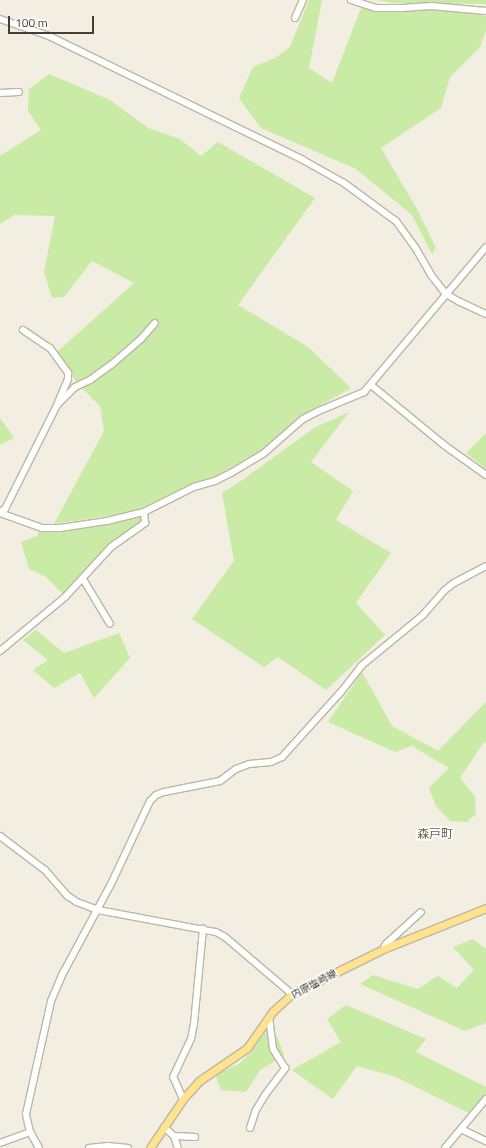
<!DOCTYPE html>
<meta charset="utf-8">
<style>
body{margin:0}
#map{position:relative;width:486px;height:1148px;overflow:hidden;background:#f2eee1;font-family:"Titillium Web","Noto Sans JP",sans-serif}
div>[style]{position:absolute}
.green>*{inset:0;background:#c9eba5}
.roads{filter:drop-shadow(1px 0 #beb6a4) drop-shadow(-1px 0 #beb6a4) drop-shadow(0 1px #beb6a4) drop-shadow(0 -1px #beb6a4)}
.minor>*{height:6px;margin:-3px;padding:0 3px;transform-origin:3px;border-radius:3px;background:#fff}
.major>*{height:7px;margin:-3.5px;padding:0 3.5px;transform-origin:3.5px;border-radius:3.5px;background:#ffe38d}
span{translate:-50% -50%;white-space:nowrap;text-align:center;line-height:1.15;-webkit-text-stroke:3px #fff;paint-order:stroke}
.street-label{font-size:10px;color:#443d32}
.quarter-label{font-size:12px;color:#685c48}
.scale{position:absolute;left:8px;top:16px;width:86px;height:18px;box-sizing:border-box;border:2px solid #443d32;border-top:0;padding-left:5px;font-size:12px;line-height:14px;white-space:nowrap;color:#443d32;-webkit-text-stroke:3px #fff;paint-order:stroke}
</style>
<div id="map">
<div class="green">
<div style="clip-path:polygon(309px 0,322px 0,309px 68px,332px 83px,361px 8px,380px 11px,434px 8px,486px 16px,486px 30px,480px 47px,450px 77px,441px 108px,381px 148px,417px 209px,436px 248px,432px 254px,412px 215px,356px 169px,261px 128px,239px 98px,253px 67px,275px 58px,290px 47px)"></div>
<div style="clip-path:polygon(378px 0,486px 0,486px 4px,394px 3px)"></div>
<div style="clip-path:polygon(49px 74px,110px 100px,148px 128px,180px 139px,201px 156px,218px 142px,315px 198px,238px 305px,308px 347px,351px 388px,302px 416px,269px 445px,219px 475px,191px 484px,133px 512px,54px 524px,104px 431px,100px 406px,77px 383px,57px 352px,134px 283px,92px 261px,64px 297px,52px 298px,44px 272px,55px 216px,14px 215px,0 224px,0 156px,41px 130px,28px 111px,29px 89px)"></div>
<div style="clip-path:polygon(349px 412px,311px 462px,353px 491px,336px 520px,391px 553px,356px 603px,385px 635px,326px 690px,278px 657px,264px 667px,192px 619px,234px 561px,222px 493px,241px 481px,314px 428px)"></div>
<div style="clip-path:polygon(0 418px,14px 438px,0 445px)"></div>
<div style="clip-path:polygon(486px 433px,486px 469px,466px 453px)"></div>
<div style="clip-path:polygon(141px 515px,142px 522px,103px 550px,63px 594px,46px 577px,29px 569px,21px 542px,37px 536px,40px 530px,62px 531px)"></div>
<div style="clip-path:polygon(36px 630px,64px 653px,119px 633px,130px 658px,94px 698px,80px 673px,54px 688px,33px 670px,48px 660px,23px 640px)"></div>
<div style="clip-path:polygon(362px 672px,392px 726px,438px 751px,486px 702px,486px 743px,484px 742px,460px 778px,475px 796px,476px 814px,467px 822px,450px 821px,436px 806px,429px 788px,449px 768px,412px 746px,395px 752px,328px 722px)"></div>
<div style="clip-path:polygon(473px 939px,486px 949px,486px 1023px,465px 1031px,360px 984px,373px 975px,418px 989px,438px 976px,457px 988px,474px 970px,453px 947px)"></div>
<div style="clip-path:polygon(346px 1005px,426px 1039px,416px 1052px,486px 1087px,486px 1093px,471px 1114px,396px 1077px,357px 1066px,333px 1099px,292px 1070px,341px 1042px,327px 1019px)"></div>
<div style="clip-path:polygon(267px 1030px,278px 1038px,284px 1056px,260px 1070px,246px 1092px,221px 1090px,215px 1074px,239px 1064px,251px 1052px)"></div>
</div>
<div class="roads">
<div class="minor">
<div style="left:351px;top:0;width:25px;rotate:18deg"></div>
<div style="left:375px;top:8px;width:27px"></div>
<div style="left:402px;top:8px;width:29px;rotate:-4deg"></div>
<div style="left:431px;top:6px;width:55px;rotate:5.2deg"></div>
<div style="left:295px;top:18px;width:20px;rotate:-66deg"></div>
<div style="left:0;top:19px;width:52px;rotate:19.1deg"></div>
<div style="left:49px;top:36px;width:283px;rotate:26deg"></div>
<div style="left:303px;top:160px;width:47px;rotate:29.3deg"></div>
<div style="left:344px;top:183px;width:64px;rotate:36.2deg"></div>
<div style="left:396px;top:221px;width:32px;rotate:54deg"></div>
<div style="left:415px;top:247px;width:32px;rotate:60deg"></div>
<div style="left:431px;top:275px;width:24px;rotate:52deg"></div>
<div style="left:446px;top:294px;width:14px;rotate:30deg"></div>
<div style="left:458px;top:301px;width:31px;rotate:25deg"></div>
<div style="left:0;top:93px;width:19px;rotate:-3deg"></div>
<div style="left:23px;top:330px;width:32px;rotate:34deg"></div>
<div style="left:50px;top:348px;width:31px;rotate:54deg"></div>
<div style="left:68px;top:373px;width:6px;rotate:90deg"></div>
<div style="left:68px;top:379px;width:25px;rotate:113deg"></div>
<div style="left:371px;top:385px;width:94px;rotate:39.4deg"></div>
<div style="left:444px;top:445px;width:52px;rotate:35.5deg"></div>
<div style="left:0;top:512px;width:6px;rotate:-31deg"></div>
<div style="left:5px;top:509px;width:116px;rotate:-63.4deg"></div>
<div style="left:57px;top:405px;width:25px;rotate:-45deg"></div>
<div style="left:75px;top:387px;width:17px;rotate:-25deg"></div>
<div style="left:90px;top:380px;width:26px;rotate:-36deg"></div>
<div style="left:111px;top:365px;width:40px;rotate:-41deg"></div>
<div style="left:141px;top:339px;width:21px;rotate:-49deg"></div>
<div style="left:0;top:513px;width:45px;rotate:19.7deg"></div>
<div style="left:42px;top:528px;width:18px"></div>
<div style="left:60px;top:528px;width:48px;rotate:-8.5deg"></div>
<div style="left:107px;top:521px;width:38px;rotate:-14deg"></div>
<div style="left:144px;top:512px;width:56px;rotate:-26.6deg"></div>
<div style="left:194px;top:487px;width:22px;rotate:-16deg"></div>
<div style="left:215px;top:481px;width:18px;rotate:-27deg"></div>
<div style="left:231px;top:473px;width:37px;rotate:-31deg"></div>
<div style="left:263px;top:454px;width:53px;rotate:-41.2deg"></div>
<div style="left:303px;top:419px;width:20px;rotate:-27deg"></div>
<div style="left:321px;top:410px;width:47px;rotate:-22.7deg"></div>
<div style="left:364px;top:392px;width:189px;rotate:-49.9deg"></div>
<div style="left:83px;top:579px;width:52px;rotate:59deg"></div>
<div style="left:0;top:651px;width:85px;rotate:-39.7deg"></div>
<div style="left:65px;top:597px;width:68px;rotate:-47.4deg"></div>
<div style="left:111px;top:547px;width:42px;rotate:-35.2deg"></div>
<div style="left:145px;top:523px;width:11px;rotate:-95deg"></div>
<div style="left:0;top:836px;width:56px;rotate:37.1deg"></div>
<div style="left:45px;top:870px;width:35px;rotate:49deg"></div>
<div style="left:68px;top:896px;width:11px;rotate:34deg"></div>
<div style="left:77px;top:902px;width:22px;rotate:21deg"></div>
<div style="left:98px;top:910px;width:120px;rotate:10.6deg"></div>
<div style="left:216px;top:932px;width:10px;rotate:29deg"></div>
<div style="left:225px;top:937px;width:88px;rotate:40.4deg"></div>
<div style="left:383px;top:949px;width:6px;rotate:-59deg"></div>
<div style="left:386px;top:944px;width:47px;rotate:-42.4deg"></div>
<div style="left:183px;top:1099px;width:24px;rotate:-114deg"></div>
<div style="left:173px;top:1077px;width:42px;rotate:-64.7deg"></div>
<div style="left:191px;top:1039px;width:15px;rotate:-79deg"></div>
<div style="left:194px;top:1024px;width:96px;rotate:-84.6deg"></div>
<div style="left:164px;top:1127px;width:13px;rotate:42deg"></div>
<div style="left:174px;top:1136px;width:13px;rotate:72deg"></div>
<div style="left:250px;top:1128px;width:19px;rotate:-72deg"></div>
<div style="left:256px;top:1110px;width:17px;rotate:-59deg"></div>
<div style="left:265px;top:1095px;width:34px;rotate:-53deg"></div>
<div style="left:285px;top:1068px;width:22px;rotate:-122deg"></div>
<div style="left:273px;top:1049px;width:32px;rotate:-97deg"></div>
<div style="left:461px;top:1129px;width:28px;rotate:26deg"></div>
<div style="left:174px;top:1136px;width:21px;rotate:3deg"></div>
<div style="left:0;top:1143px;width:32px;rotate:-20deg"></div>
<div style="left:39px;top:1148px;width:18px;rotate:-119deg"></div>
<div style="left:30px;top:1132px;width:18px;rotate:-103deg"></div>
<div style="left:26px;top:1114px;width:116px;rotate:-77.5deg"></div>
<div style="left:51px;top:1001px;width:28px;rotate:-67deg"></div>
<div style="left:62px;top:975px;width:106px;rotate:-61.7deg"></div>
<div style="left:112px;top:882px;width:89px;rotate:-64.9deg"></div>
<div style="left:150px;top:801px;width:8px;rotate:-45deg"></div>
<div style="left:156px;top:795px;width:9px;rotate:-21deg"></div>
<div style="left:164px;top:792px;width:57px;rotate:-11.1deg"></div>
<div style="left:220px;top:781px;width:20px;rotate:-37deg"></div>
<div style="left:236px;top:769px;width:14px;rotate:-21deg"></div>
<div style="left:249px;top:764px;width:22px;rotate:-5deg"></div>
<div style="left:271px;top:762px;width:12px;rotate:-24deg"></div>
<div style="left:282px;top:757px;width:88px;rotate:-47.8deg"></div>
<div style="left:341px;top:692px;width:33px;rotate:-52deg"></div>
<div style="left:361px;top:666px;width:80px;rotate:-39.4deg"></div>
<div style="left:423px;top:615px;width:33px;rotate:-49deg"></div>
<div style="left:445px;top:590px;width:11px;rotate:-38deg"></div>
<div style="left:454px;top:583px;width:36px;rotate:-28deg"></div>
<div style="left:89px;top:1148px;width:19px;rotate:-6deg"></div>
<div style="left:108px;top:1146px;width:20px;rotate:6deg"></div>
<div style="left:445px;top:1148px;width:64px;rotate:-50.1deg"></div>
</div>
<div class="major">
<div style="left:150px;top:1148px;width:59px;rotate:-56deg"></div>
<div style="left:183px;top:1099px;width:24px;rotate:-48deg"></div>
<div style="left:199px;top:1081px;width:58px;rotate:-34.5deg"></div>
<div style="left:247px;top:1048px;width:45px;rotate:-54.9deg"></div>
<div style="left:273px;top:1011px;width:25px;rotate:-42deg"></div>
<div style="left:292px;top:994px;width:102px;rotate:-26.3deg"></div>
<div style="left:383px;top:949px;width:111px;rotate:-21.7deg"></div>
</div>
</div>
<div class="street-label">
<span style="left:314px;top:984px;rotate:-28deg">内原塩崎線</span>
</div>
<div class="quarter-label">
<span style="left:435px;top:834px">森戸町</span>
</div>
<div class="scale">100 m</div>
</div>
